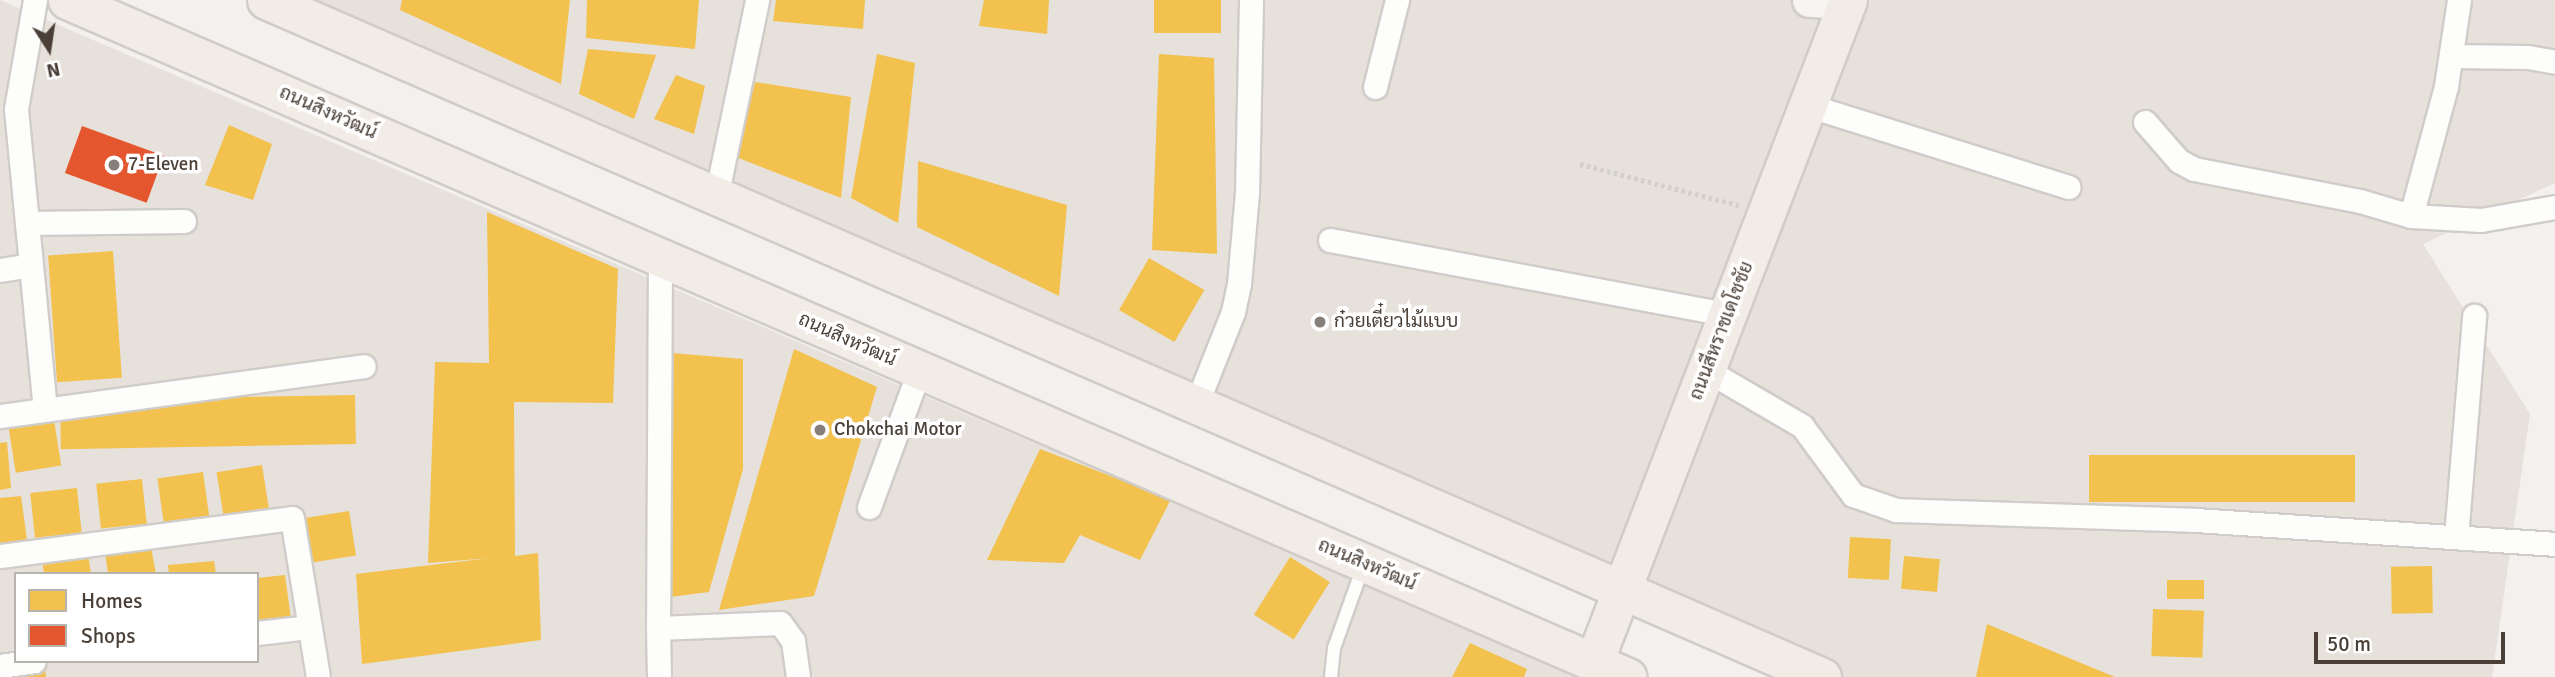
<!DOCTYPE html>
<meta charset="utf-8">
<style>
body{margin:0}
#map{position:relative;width:2555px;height:677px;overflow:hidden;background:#f3f0ee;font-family:Signika,Sarabun,sans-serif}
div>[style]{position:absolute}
.residential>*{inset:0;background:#e7e1db}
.homes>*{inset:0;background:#f2c14e;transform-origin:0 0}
.shops>*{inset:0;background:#e4572e;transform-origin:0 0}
.path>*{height:4.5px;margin-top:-2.25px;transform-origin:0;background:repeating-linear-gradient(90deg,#d3d0cc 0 3.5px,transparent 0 7px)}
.roads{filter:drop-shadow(2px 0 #d0ccc9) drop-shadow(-2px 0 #d0ccc9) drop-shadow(0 2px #d0ccc9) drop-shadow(0 -2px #d0ccc9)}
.lane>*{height:12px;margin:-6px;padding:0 6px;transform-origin:6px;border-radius:6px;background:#fdfdfc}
.street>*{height:23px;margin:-11.5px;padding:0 11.5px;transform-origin:11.5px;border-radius:11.5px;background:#fdfdfc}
.secondary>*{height:33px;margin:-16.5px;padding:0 16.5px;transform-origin:16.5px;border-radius:16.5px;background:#f7f4f1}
.primary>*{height:37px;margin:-18.5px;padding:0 18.5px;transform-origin:18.5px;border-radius:18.5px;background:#f2ece6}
.dots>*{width:19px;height:19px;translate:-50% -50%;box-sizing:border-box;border:4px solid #fff;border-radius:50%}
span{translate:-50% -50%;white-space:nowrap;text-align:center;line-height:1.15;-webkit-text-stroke:7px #fff;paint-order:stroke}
.street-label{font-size:19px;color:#4b4038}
.poi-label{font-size:19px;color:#4b4038}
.left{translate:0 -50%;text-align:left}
.legend{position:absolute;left:14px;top:572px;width:245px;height:91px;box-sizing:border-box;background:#fff;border:2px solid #b7b3af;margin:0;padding:9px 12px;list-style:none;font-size:21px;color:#4b4038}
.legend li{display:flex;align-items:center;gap:14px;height:35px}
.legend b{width:35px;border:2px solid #b7b3af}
.north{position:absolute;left:14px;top:14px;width:70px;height:70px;-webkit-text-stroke:5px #fff;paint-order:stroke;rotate:168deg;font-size:19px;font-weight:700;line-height:28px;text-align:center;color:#4b4038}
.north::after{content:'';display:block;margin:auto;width:24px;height:32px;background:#4b4038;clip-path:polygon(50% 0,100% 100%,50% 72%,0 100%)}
.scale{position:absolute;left:2314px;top:632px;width:191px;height:32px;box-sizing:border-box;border:4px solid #4b4038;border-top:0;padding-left:9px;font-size:21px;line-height:24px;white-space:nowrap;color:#4b4038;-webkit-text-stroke:5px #fff;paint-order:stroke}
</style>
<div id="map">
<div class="residential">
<div style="clip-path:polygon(evenodd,0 0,1580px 677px,0 677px,0 0,16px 574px,257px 574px,257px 661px,16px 661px,16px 574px)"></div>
<div style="clip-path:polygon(291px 0,2555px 0,2555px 183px,2423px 244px,2530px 414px,2492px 677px,1824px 677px)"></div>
</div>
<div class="homes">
<div style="clip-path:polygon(402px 0,570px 0,561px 84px,400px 10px)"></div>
<div style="clip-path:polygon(587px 0,699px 0,695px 49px,586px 38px)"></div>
<div style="clip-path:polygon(776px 0,865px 0,863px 29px,773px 21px)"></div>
<div style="clip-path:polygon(984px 0,1049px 0,1047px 34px,979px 26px)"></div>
<div style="left:1154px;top:0;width:67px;height:33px"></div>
<div style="clip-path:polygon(588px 49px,656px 55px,634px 119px,579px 94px)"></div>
<div style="clip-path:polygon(877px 54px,915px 63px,898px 223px,851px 198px)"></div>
<div style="clip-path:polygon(1159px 54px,1214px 58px,1217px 254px,1152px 250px)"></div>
<div style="clip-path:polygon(676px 75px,705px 86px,694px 134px,654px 119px)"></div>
<div style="clip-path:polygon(755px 82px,851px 97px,841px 198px,736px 157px)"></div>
<div style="clip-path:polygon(229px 125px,272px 144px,253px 200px,205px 185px)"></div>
<div style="clip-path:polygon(918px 161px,1067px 205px,1059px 296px,917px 227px)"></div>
<div style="clip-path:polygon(487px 212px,618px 269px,613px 403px,514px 402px,515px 556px,538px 553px,541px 640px,362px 664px,356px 574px,490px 558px,428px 563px,435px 362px,489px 363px)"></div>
<div style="left:113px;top:251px;width:127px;height:65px;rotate:86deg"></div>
<div style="left:1149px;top:258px;width:64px;height:60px;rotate:30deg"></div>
<div style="clip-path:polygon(794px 349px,877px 387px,814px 596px,719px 610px)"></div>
<div style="clip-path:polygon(672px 353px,743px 359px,743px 469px,709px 592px,670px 597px)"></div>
<div style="left:355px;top:395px;width:49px;height:295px;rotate:89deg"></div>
<div style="left:54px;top:420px;width:46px;height:46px;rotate:81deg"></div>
<div style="clip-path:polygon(7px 442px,11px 488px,0 490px,0 443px)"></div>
<div style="clip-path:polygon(1040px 449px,1171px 499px,1140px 560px,1080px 535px,1064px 563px,987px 560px)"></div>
<div style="left:2089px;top:455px;width:266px;height:47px"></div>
<div style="left:262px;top:465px;width:46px;height:46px;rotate:81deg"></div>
<div style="left:203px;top:472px;width:44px;height:46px;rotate:82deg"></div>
<div style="left:142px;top:479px;width:45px;height:46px;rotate:84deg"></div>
<div style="left:77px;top:488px;width:45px;height:47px;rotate:84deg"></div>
<div style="clip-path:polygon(21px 496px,27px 540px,0 544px,0 498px)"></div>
<div style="left:349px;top:511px;width:45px;height:46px;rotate:81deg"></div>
<div style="left:1850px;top:537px;width:41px;height:41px;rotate:3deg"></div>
<div style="clip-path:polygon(151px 547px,156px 574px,108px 574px,105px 552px)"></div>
<div style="clip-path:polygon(88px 554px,91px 574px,44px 574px,42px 559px)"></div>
<div style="left:1904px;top:556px;width:36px;height:33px;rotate:5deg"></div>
<div style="left:1290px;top:557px;width:47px;height:68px;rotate:32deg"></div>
<div style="clip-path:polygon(214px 561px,216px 574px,169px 574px,168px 565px)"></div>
<div style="left:2432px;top:566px;width:47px;height:41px;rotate:89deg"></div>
<div style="clip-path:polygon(285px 575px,291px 619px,257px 623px,257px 578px)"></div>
<div style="left:2204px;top:580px;width:19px;height:37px;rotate:90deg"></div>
<div style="left:2153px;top:609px;width:51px;height:47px;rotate:2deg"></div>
<div style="clip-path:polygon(1987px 624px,2115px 677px,1976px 677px)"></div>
<div style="clip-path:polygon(1470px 643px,1527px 669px,1524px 677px,1452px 677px)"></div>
<div style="clip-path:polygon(45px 670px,46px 677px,0 677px,0 674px)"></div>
</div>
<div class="shops">
<div style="left:82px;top:126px;width:87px;height:50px;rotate:20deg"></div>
</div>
<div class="path">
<div style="left:1580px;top:164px;width:164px;rotate:14.5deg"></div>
</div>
<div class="roads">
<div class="lane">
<div style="left:1331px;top:677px;width:29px;rotate:-84deg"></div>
<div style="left:1334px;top:648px;width:86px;rotate:-70.3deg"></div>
</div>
<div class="street">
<div style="left:35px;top:0;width:111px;rotate:99.9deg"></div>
<div style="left:16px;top:109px;width:302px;rotate:84.5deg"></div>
<div style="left:2451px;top:56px;width:77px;rotate:0.7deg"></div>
<div style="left:2528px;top:57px;width:27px;rotate:10deg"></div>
<div style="left:1375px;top:87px;width:90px;rotate:-75.8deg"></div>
<div style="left:1807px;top:105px;width:274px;rotate:17.4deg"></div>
<div style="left:2145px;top:122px;width:52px;rotate:48.9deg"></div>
<div style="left:2179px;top:161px;width:17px;rotate:28deg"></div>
<div style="left:2194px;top:169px;width:169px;rotate:10.9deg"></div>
<div style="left:2360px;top:201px;width:53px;rotate:16.4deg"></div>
<div style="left:2411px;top:216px;width:70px;rotate:3.3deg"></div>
<div style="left:2481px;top:220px;width:75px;rotate:-10deg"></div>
<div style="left:716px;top:197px;width:201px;rotate:-78.2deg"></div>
<div style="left:2411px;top:216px;width:135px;rotate:-74.9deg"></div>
<div style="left:2446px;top:86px;width:87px;rotate:-81.4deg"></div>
<div style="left:27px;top:223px;width:157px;rotate:-0.7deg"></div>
<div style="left:1330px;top:240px;width:406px;rotate:10.6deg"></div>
<div style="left:660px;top:258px;width:370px;rotate:90.3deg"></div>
<div style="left:658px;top:628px;width:122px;rotate:-2.3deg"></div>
<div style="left:780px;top:623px;width:22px;rotate:54deg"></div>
<div style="left:793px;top:641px;width:36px;rotate:82deg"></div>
<div style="left:0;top:270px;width:31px;rotate:-9deg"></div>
<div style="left:1708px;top:371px;width:109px;rotate:30.3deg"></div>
<div style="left:1802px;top:426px;width:86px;rotate:53.5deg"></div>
<div style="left:1853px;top:495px;width:46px;rotate:19.2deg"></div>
<div style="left:1896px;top:510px;width:299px;rotate:1.9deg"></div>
<div style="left:2195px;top:520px;width:361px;rotate:3.8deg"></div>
<div style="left:1196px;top:405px;width:100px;rotate:-68.3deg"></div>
<div style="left:1233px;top:312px;width:29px;rotate:-78deg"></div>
<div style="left:1239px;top:284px;width:91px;rotate:-85deg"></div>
<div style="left:1247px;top:193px;width:193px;rotate:-88.8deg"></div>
<div style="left:0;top:416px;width:367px;rotate:-7.8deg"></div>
<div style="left:869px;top:507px;width:145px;rotate:-69.8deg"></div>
<div style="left:2456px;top:537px;width:222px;rotate:-85.3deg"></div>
<div style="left:0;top:556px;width:294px;rotate:-7.4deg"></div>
<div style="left:292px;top:518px;width:161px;rotate:80.7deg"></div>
<div style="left:658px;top:628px;width:49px;rotate:88.8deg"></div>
<div style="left:257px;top:633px;width:51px;rotate:-6.7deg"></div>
<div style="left:0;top:666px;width:34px;rotate:-8deg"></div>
</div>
<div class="secondary">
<div style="left:1809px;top:0;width:38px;rotate:3deg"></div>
</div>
<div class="primary">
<div style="left:67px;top:0;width:1701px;rotate:23.45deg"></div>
<div style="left:266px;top:0;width:1697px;rotate:23.51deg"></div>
<div style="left:1594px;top:662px;width:709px;rotate:-69.01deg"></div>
</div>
</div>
<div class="dots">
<div style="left:114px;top:165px;background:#867e78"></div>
<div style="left:1320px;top:322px;background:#867e78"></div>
<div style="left:820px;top:430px;background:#867e78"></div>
</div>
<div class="street-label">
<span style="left:328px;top:113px;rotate:24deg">ถนนสิงหวัฒน์</span>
<span style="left:1722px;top:331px;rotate:-69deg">ถนนสีหราชเดโชชัย</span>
<span style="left:847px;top:340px;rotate:24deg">ถนนสิงหวัฒน์</span>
<span style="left:1367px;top:565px;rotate:23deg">ถนนสิงหวัฒน์</span>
</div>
<div class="poi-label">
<span class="left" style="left:128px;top:165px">7-Eleven</span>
<span class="left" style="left:1334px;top:322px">ก๋วยเตี๋ยวไม้แบบ</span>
<span class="left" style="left:834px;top:430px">Chokchai Motor</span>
</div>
<ul class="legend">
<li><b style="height:19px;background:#f2c14e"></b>Homes</li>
<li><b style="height:19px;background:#e4572e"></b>Shops</li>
</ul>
<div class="north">N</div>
<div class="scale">50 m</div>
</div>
